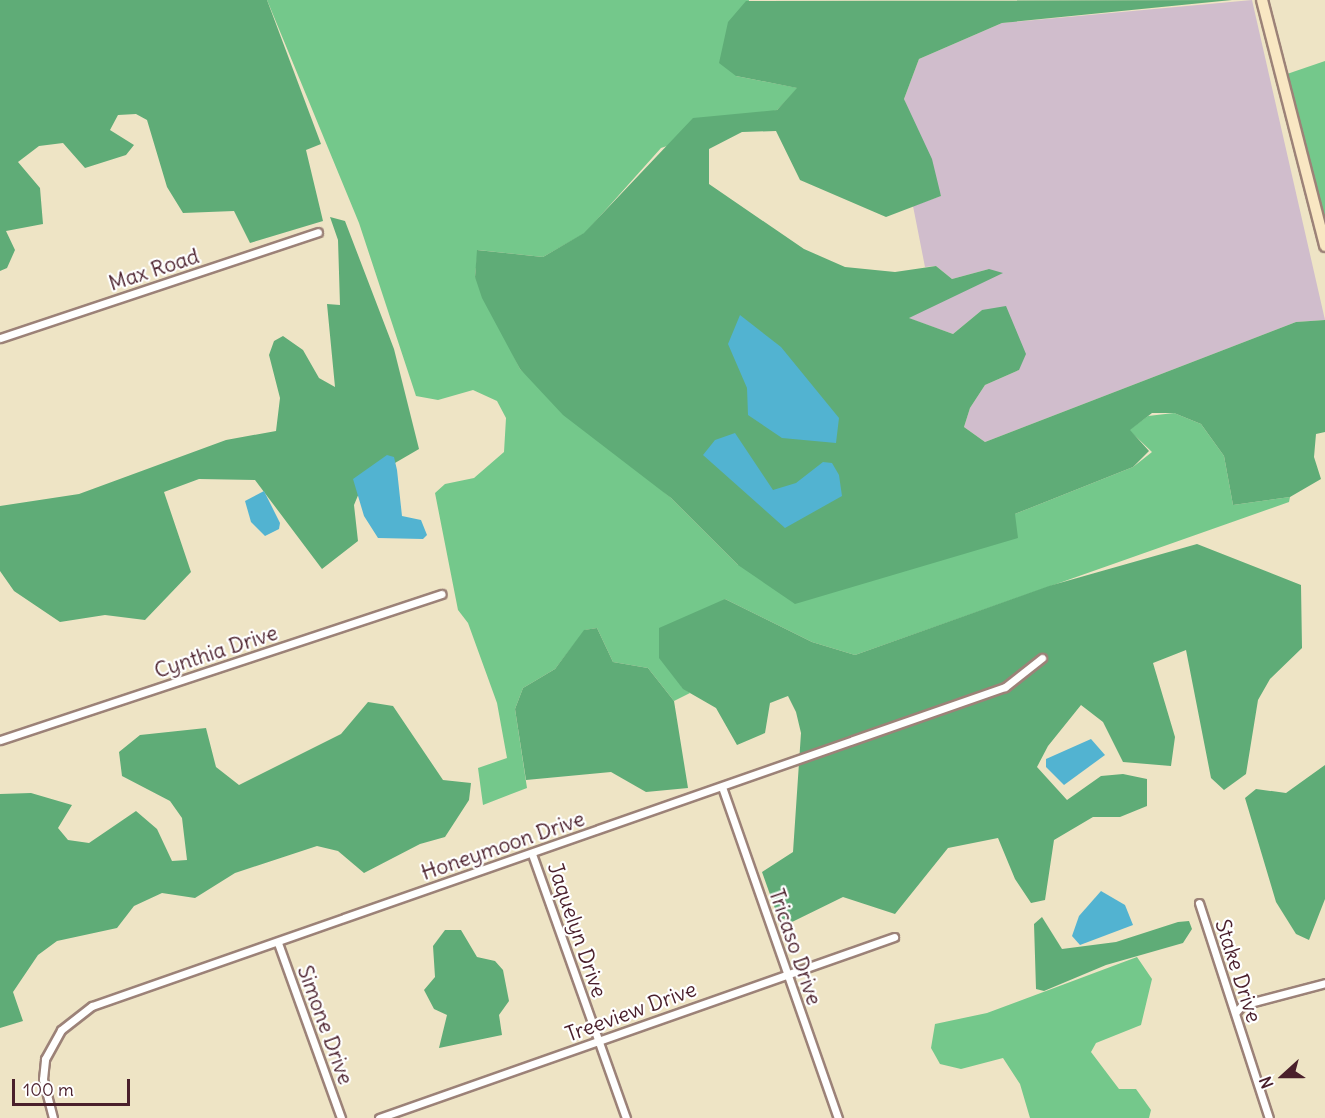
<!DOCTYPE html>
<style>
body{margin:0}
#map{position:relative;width:1325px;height:1118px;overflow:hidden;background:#eee4c5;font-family:Delius,sans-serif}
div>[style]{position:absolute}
.industrial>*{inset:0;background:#d0bdcc}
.green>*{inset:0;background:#74c88b}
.forest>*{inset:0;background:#5fac77}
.water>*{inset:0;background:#52b3d1}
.roads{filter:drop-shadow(2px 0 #9c8278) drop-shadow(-2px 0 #9c8278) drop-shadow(0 2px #9c8278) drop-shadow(0 -2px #9c8278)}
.street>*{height:7px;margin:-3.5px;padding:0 3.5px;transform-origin:3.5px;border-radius:3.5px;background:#fff}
.secondary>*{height:10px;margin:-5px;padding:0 5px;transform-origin:5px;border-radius:5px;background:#f9e7c3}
span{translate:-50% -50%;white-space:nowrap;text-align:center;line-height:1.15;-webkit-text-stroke:4.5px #fff;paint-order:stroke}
.street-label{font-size:21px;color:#4a1f2b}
.north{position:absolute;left:1253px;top:1046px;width:60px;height:60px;-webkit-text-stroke:4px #fff;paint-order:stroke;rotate:249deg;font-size:16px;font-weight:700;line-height:24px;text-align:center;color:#4a1f2b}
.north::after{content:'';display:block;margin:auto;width:21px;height:27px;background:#4a1f2b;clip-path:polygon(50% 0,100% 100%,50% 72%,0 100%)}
.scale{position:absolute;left:12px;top:1079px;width:118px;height:27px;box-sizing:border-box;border:3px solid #4a1f2b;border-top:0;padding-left:8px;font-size:18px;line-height:21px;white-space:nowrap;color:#4a1f2b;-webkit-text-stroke:4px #fff;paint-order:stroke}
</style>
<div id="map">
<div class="industrial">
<div style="clip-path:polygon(1252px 0,1325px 320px,1296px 322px,985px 442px,964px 427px,970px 408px,985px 385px,1019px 370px,982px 310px,953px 334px,908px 318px,989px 269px,952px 279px,936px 266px,925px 267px,913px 206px,941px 196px,904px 99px,919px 59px,1002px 23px)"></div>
</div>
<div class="green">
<div style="clip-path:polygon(267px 0,749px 0,736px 76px,798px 88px,777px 110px,661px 148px,585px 233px,543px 257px,478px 250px,475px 276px,520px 369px,671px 498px,738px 565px,1015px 514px,1133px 467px,1152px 452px,1129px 430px,1148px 416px,1174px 413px,1201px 424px,1224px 456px,1233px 505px,1290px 497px,1289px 502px,855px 655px,812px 642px,725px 599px,681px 686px,690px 693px,674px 701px,648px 668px,613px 662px,597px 628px,585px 630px,555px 669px,523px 688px,515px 709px,527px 788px,483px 805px,478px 768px,507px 758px,497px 703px,468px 623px,458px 610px,435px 493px,445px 484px,474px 478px,504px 452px,506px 418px,497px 401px,473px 390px,438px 400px,416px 396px,359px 223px)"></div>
<div style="clip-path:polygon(1325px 61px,1325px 227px,1287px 74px)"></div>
<div style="clip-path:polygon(1137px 957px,1152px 979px,1141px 1025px,1096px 1043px,1091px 1052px,1119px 1089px,1136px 1089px,1151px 1110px,1149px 1118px,1030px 1118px,1020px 1084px,1003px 1058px,961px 1069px,940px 1064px,931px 1048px,935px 1024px,987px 1013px)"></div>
</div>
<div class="forest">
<div style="clip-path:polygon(0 0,267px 0,321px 144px,306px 150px,323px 221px,250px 243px,234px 211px,183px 213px,167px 187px,147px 120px,136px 114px,118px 115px,110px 130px,134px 145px,126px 155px,85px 168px,63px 143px,39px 146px,18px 162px,40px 188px,43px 224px,6px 231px,15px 250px,7px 268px,0 271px)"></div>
<div style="clip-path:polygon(1232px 0,1002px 23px,919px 59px,904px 99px,932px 159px,941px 196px,886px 217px,800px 180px,776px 131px,742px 132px,709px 149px,709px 184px,804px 249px,845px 267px,895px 272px,936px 266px,952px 279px,989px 269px,1003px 273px,909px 318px,953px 334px,982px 310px,1006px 306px,1026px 354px,1019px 370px,985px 385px,970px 408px,964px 427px,985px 442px,1296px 322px,1325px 320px,1325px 432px,1316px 434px,1314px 457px,1321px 479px,1290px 497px,1233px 505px,1224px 456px,1201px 424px,1174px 413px,1152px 413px,1130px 430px,1149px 451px,1133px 467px,1015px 514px,1018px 538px,795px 604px,738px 565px,671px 498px,563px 415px,520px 369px,482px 298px,475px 277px,477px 250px,543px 257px,584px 233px,693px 118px,777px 110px,797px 88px,736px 76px,719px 63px,728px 22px,746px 1px)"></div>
<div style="clip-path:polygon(330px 217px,345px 221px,394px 349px,419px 449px,364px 481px,354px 505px,358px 541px,322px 569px,255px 480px,199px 479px,164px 492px,191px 572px,145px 620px,105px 615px,60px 622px,14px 591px,0 571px,0 506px,79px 494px,226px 440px,276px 431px,280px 398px,269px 355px,274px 341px,283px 336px,303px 350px,319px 378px,335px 387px,327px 304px,340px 305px,338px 240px)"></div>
<div style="clip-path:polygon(1197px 544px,1301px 585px,1302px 648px,1270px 679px,1258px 700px,1246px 774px,1224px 790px,1211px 778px,1186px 650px,1153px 663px,1175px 737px,1171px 766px,1123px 762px,1103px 722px,1081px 705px,1048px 746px,1037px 767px,1067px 800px,1101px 776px,1123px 774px,1147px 779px,1147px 806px,1120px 817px,1093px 817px,1054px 840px,1045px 900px,1031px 903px,1015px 879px,998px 838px,948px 848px,895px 914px,843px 897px,792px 922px,778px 917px,762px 872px,793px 852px,801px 733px,796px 712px,788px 696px,770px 703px,765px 733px,737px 745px,716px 708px,683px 689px,659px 658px,659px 628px,725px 599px,812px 642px,855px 655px,1049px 586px)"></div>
<div style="clip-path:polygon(597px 628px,613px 662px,648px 668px,674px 701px,688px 788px,646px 792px,611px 772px,526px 780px,515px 709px,523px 688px,555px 669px,584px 630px)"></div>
<div style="clip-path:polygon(368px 702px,393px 706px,443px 780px,471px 783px,469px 800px,445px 837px,420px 844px,364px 873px,338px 851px,317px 846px,235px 873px,195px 898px,162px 893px,134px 906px,117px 928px,57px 941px,38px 955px,13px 992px,23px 1021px,0 1028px,0 794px,31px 793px,72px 805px,58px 828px,68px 840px,89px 843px,136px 811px,157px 829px,172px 861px,187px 860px,182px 818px,170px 801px,122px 776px,119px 752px,140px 735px,206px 728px,216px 767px,239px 785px,341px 734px)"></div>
<div style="clip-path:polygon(1325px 765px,1325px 899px,1309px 940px,1296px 934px,1276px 902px,1245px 798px,1256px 789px,1286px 793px)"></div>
<div style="clip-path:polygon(1042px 917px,1062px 949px,1116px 942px,1178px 922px,1189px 921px,1192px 929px,1183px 943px,1106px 965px,1044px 991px,1036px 989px,1034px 924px)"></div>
<div style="clip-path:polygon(445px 930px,461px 930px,477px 957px,495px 961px,503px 970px,509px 1001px,499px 1015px,502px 1035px,439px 1048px,447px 1015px,434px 1009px,424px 990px,435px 977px,433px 946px)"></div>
</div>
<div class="water">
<div style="clip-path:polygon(740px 315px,781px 347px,839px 418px,836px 443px,782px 438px,748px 415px,747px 388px,728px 344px)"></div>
<div style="clip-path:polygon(735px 433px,773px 490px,796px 483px,823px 462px,832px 463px,839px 475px,842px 496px,785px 528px,703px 455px,715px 440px)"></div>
<div style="clip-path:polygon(387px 455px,394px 457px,397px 470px,402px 516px,421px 520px,427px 535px,423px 539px,378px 538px,364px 516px,353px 479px)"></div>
<div style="clip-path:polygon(264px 491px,280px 523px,279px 529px,265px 536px,251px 522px,245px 501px)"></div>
<div style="clip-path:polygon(1091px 739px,1105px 755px,1064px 785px,1046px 767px,1046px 759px)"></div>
<div style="clip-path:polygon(1101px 891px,1125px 905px,1133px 925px,1080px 945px,1072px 936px,1079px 916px)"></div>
</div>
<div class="roads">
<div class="street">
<div style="left:0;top:338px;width:335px;rotate:-18.4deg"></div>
<div style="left:0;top:740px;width:465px;rotate:-18.3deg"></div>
<div style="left:722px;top:787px;width:351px;rotate:70.7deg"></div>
<div style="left:532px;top:854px;width:280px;rotate:70.4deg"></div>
<div style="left:1199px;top:903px;width:226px;rotate:72deg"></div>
<div style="left:278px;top:943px;width:186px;rotate:70.2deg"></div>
<div style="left:1236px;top:1012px;width:9px;rotate:-49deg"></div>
<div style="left:1242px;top:1005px;width:86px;rotate:-14.8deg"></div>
<div style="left:53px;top:1118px;width:40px;rotate:-104.4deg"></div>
<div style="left:43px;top:1079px;width:20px;rotate:-84deg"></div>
<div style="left:45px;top:1059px;width:33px;rotate:-61deg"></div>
<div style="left:61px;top:1030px;width:39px;rotate:-38deg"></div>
<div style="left:92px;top:1006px;width:967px;rotate:-19.26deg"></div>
<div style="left:1005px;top:687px;width:47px;rotate:-38.1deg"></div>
<div style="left:379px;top:1118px;width:546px;rotate:-19.36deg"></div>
</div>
<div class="secondary">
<div style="left:1262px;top:0;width:254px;rotate:75.6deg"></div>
</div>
</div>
<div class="street-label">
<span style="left:154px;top:270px;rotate:-18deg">Max Road</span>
<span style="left:216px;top:652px;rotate:-18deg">Cynthia Drive</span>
<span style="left:503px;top:846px;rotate:-19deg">Honeymoon Drive</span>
<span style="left:577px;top:930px;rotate:71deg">Jaquelyn Drive</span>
<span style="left:795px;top:947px;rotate:71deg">Tricaso Drive</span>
<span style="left:1238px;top:971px;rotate:72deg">Stake Drive</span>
<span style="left:631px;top:1012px;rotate:-20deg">Treeview Drive</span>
<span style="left:325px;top:1025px;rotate:70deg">Simone Drive</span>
</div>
<div class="north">N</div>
<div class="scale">100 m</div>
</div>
